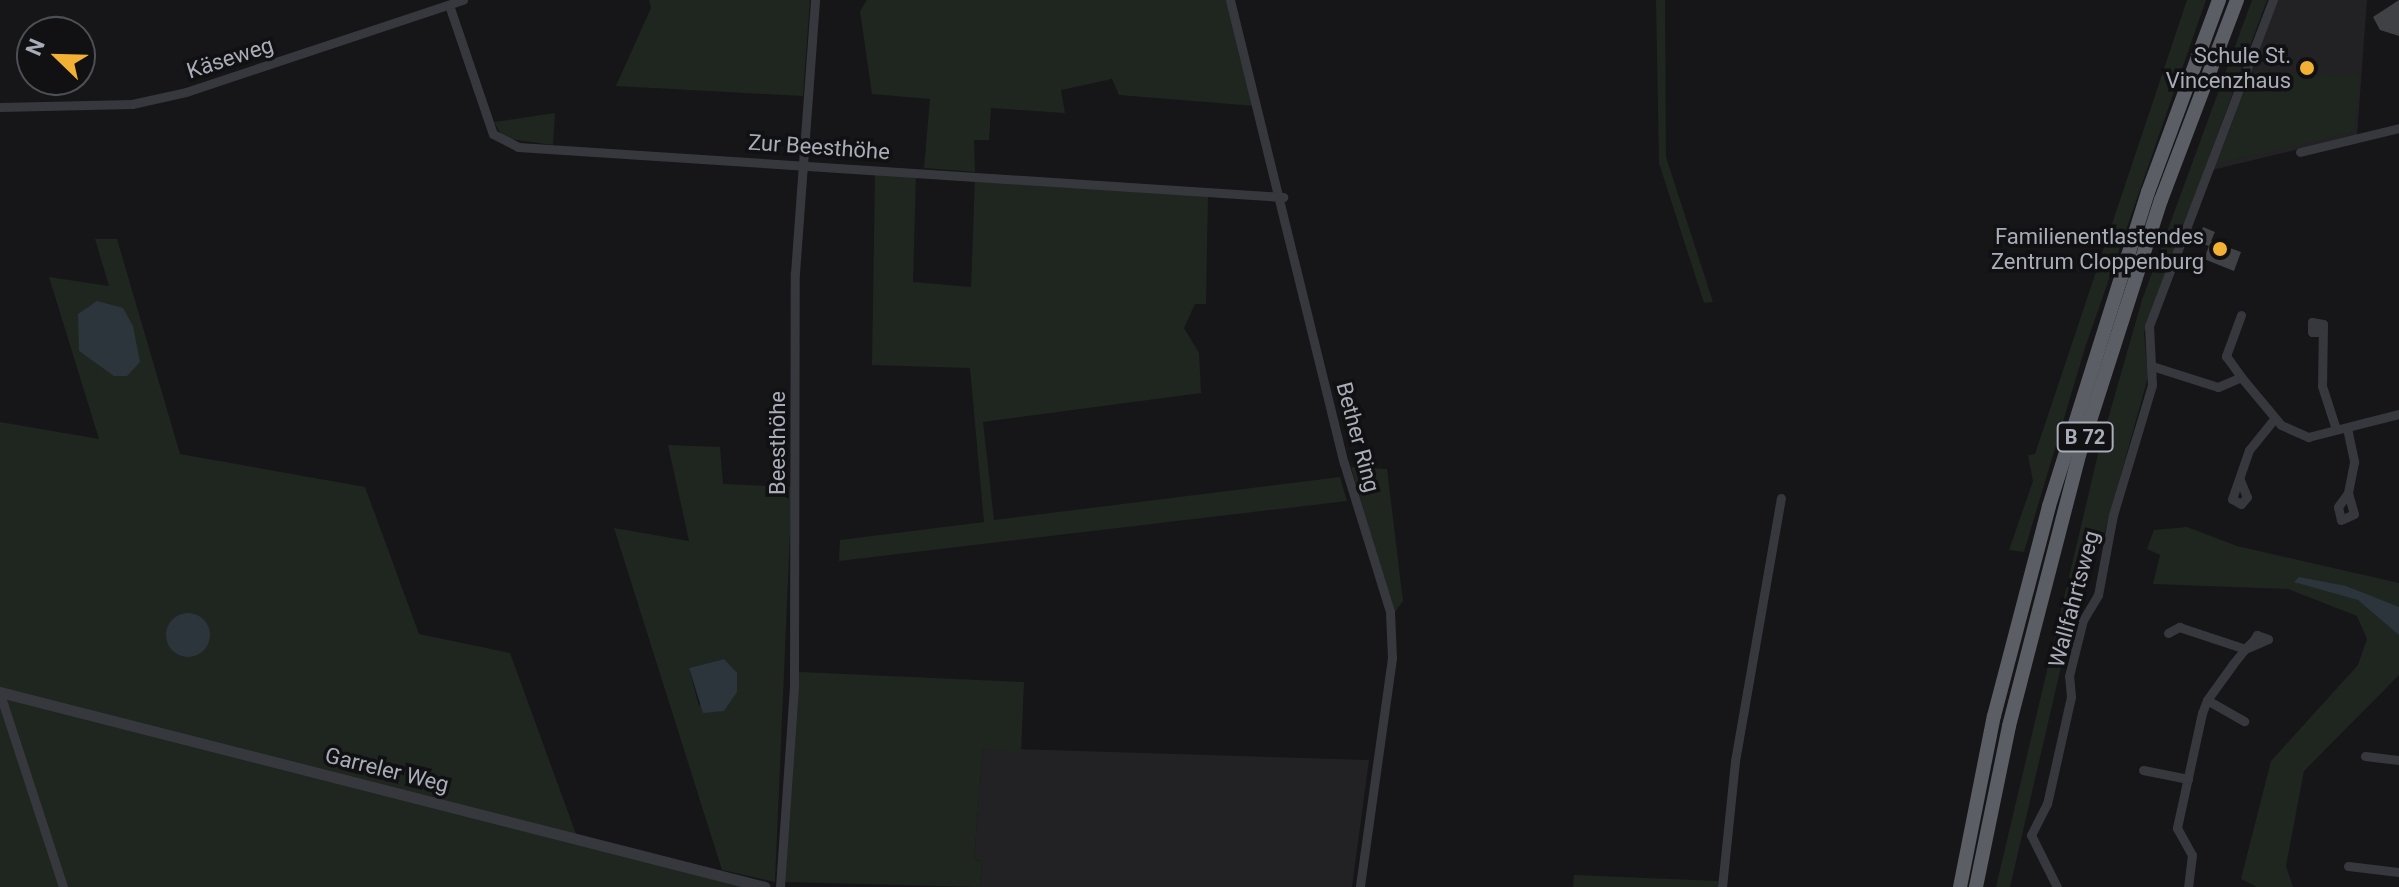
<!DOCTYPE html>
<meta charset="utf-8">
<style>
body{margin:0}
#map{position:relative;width:2399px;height:887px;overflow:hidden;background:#161618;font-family:Roboto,sans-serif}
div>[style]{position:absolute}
.built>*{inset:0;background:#222225}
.green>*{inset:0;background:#1e261f}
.water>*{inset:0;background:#2c353c}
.round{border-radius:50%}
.building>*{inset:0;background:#404145}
.minor>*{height:9px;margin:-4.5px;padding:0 4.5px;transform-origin:4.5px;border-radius:4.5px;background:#37383d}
.tertiary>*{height:11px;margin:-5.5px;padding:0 5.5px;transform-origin:5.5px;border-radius:5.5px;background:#37383d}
.trunk>*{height:14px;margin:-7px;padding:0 7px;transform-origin:7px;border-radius:7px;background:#5b5e65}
.dots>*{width:22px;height:22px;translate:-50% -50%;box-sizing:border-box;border:4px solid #111113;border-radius:50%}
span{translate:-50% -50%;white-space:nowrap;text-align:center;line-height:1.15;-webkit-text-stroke:7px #111113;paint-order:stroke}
.shield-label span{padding:2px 6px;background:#111113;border:2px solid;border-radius:6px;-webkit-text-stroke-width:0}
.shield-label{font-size:20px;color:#a8adb8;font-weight:700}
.poi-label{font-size:22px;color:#a8adb8}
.right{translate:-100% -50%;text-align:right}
.street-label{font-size:22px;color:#a8adb8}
.north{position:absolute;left:16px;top:16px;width:80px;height:80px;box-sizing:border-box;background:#111113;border:2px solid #4d4f55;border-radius:50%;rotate:293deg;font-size:22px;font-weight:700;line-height:32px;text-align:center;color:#a8adb8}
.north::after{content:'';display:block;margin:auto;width:28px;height:36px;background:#f2b134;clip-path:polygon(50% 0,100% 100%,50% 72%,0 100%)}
</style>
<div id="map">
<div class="built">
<div style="clip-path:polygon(2277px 0,2367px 0,2357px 135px,2212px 170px)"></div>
<div style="clip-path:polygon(983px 748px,1369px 760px,1352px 887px,980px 887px,982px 861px,974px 860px)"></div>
</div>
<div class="green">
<div style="clip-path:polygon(649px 0,810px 0,803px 96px,616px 86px,651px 8px)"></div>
<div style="clip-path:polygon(867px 0,1226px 0,1255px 106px,1119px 95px,1112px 79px,1061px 90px,1065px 113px,991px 108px,989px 140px,974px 140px,975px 172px,924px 168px,930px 99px,872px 94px,860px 11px)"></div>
<div style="clip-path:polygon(1656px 0,1665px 0,1666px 157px,1713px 302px,1704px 303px,1659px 163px)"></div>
<div style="clip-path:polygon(2187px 0,2206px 0,2085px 348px,2024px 552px,2009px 550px,2033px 481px,2028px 455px,2035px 454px)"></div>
<div style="clip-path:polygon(2252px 0,2267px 0,2144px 333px,2148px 377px,2105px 532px,2092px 533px,2010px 887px,1996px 887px,2098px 454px,2142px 300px)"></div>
<div style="clip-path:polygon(2252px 72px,2359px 76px,2354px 132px,2217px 163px)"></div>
<div style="clip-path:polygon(555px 113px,553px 145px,503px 138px,494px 122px)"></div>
<div style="clip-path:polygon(875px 172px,916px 175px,913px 282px,971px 287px,975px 178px,1208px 196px,1206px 304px,1195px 304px,1184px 328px,1199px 353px,1201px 393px,983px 422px,994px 520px,1340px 477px,1347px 501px,839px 561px,840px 540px,984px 522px,970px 368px,872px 365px)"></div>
<div style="clip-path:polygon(95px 239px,117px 239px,180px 454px,365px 487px,419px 634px,510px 653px,580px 845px,748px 887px,0 887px,0 422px,99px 439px,49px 277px,109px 286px)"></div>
<div style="clip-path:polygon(evenodd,668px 445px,720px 447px,723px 484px,792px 487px,775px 882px,722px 870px,614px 528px,689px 541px,668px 445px,724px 659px,699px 706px,689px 668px,724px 659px)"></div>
<div style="clip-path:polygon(1351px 467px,1387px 469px,1403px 601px,1394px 613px)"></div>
<div style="clip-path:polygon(2187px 527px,2237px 546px,2399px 583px,2399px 675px,2304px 771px,2286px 866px,2293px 887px,2257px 887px,2241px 879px,2271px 761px,2358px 665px,2367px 639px,2357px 616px,2288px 589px,2153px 584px,2160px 555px,2147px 549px,2154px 530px)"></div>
<div style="clip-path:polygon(799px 672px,1024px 682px,1021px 753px,983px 748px,974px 860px,982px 861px,980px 887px,785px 882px)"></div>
<div style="clip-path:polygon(1574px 875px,1719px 881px,1718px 887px,1573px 887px)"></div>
</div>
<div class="water">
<div style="clip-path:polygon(97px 301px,123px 308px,133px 326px,140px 362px,127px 376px,114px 376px,79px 351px,78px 314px)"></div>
<div style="clip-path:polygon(2299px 577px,2346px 586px,2399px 607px,2399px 635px,2358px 600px,2294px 582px)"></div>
<div class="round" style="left:166px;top:613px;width:44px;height:44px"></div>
<div style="clip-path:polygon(724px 659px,737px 673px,737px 692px,724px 711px,703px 713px,689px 668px)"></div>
</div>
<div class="building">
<div style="clip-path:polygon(2399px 0,2399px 36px,2380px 30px,2373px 17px)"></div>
<div style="clip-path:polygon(2203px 227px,2215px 232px,2211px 241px,2241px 252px,2234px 271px,2204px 259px,2209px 246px,2198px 242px)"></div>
</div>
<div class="minor">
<div style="left:1230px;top:0;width:477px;rotate:76.2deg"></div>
<div style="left:1344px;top:463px;width:156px;rotate:72.8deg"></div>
<div style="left:1390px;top:612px;width:46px;rotate:87.5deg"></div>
<div style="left:1392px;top:658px;width:231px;rotate:98deg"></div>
<div style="left:449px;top:5px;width:136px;rotate:71.2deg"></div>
<div style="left:493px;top:134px;width:28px;rotate:27deg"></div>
<div style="left:518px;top:147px;width:767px;rotate:3.74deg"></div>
<div style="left:0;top:107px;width:132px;rotate:-1.3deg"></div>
<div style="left:132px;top:104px;width:55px;rotate:-12.5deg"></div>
<div style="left:186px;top:92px;width:292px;rotate:-18.4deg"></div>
<div style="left:2300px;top:152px;width:102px;rotate:-13.6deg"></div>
<div style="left:2241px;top:315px;width:44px;rotate:110.1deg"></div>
<div style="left:2226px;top:356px;width:26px;rotate:54deg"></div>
<div style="left:2321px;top:332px;width:9px;rotate:180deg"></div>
<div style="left:2312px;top:332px;width:10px;rotate:-90deg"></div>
<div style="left:2312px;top:322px;width:11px;rotate:10deg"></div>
<div style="left:2323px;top:324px;width:62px;rotate:90.9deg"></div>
<div style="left:2322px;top:386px;width:45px;rotate:72deg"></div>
<div style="left:2155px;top:367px;width:66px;rotate:17.6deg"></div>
<div style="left:2218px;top:387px;width:25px;rotate:-23deg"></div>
<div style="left:2241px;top:377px;width:62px;rotate:50.2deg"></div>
<div style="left:2281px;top:425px;width:30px;rotate:24deg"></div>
<div style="left:2308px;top:437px;width:94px;rotate:-14.2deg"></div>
<div style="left:2347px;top:428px;width:35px;rotate:78deg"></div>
<div style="left:2354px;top:462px;width:32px;rotate:101deg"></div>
<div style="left:2348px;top:493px;width:17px;rotate:126deg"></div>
<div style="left:2338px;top:507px;width:13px;rotate:77deg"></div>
<div style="left:2341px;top:520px;width:14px;rotate:-25deg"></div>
<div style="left:2354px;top:514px;width:22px;rotate:-106deg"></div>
<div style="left:2240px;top:480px;width:18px;rotate:68deg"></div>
<div style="left:2247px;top:497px;width:9px;rotate:131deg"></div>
<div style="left:2241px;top:504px;width:10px;rotate:-151deg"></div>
<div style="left:2232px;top:499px;width:52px;rotate:-70.9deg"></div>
<div style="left:2249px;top:450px;width:40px;rotate:-51deg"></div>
<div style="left:2168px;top:633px;width:13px;rotate:-29deg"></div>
<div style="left:2179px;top:627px;width:70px;rotate:18.4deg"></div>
<div style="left:2245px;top:649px;width:25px;rotate:-23deg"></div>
<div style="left:2268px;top:639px;width:12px;rotate:-160deg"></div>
<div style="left:2257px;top:635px;width:7px;rotate:124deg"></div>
<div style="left:2253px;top:641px;width:11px;rotate:135deg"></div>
<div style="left:2245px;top:649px;width:19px;rotate:129deg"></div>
<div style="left:2233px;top:664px;width:44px;rotate:125.8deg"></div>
<div style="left:2207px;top:700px;width:14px;rotate:111deg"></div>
<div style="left:2202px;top:713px;width:118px;rotate:102.3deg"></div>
<div style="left:2177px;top:828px;width:31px;rotate:61deg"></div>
<div style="left:2192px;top:855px;width:32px;rotate:97deg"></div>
<div style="left:0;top:694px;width:203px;rotate:71.9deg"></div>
<div style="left:2207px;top:700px;width:43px;rotate:29.6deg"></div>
<div style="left:2365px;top:756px;width:34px;rotate:7deg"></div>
<div style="left:2143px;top:770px;width:46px;rotate:11.3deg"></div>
<div style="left:2348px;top:866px;width:51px;rotate:6.7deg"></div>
<div style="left:780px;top:887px;width:200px;rotate:-86deg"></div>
<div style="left:794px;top:687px;width:414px;rotate:-89.9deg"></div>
<div style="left:795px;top:273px;width:274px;rotate:-85.8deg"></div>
<div style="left:1722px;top:887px;width:127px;rotate:-84.1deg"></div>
<div style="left:1735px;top:761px;width:267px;rotate:-80.1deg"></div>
<div style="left:2057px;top:887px;width:58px;rotate:-116.6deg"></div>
<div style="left:2031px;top:835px;width:35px;rotate:-63deg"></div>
<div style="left:2047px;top:804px;width:110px;rotate:-77.4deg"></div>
<div style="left:2071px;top:697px;width:21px;rotate:-95deg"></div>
<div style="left:2069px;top:676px;width:58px;rotate:-76deg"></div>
<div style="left:2083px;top:620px;width:29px;rotate:-59deg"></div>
<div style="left:2098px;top:595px;width:81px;rotate:-79.4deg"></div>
<div style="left:2113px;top:515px;width:136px;rotate:-73.3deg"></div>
<div style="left:2152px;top:385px;width:59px;rotate:-92.9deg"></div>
<div style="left:2149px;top:326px;width:349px;rotate:-69.2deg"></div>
</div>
<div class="tertiary">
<div style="left:0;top:692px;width:789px;rotate:14.3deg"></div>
</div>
<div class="trunk">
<div style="left:1960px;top:887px;width:174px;rotate:-78.8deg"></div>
<div style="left:1994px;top:716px;width:217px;rotate:-75.3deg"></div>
<div style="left:2049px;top:506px;width:329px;rotate:-72.5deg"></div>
<div style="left:2148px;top:192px;width:205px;rotate:-69.7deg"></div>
<div style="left:1976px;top:887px;width:164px;rotate:-78.4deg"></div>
<div style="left:2009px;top:726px;width:280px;rotate:-75.5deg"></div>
<div style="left:2079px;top:455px;width:268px;rotate:-72.2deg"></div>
<div style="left:2161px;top:200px;width:214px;rotate:-69.2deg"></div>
</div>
<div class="dots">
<div style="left:2307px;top:68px;background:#f2b134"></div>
<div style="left:2220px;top:249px;background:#f2b134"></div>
</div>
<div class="shield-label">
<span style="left:2085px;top:437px">B 72</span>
</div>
<div class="poi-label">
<span class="right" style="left:2291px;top:68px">Schule St.<br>Vincenzhaus</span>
<span class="right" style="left:2204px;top:249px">Familienentlastendes<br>Zentrum Cloppenburg</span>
</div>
<div class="street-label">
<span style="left:230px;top:58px;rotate:-18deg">Käseweg</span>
<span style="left:819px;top:147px;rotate:4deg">Zur Beesthöhe</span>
<span style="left:1358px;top:437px;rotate:75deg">Bether Ring</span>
<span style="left:778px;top:443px;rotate:-90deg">Beesthöhe</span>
<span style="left:2074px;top:599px;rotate:-75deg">Wallfahrtsweg</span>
<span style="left:387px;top:770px;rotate:14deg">Garreler Weg</span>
</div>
<div class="north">N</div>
</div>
